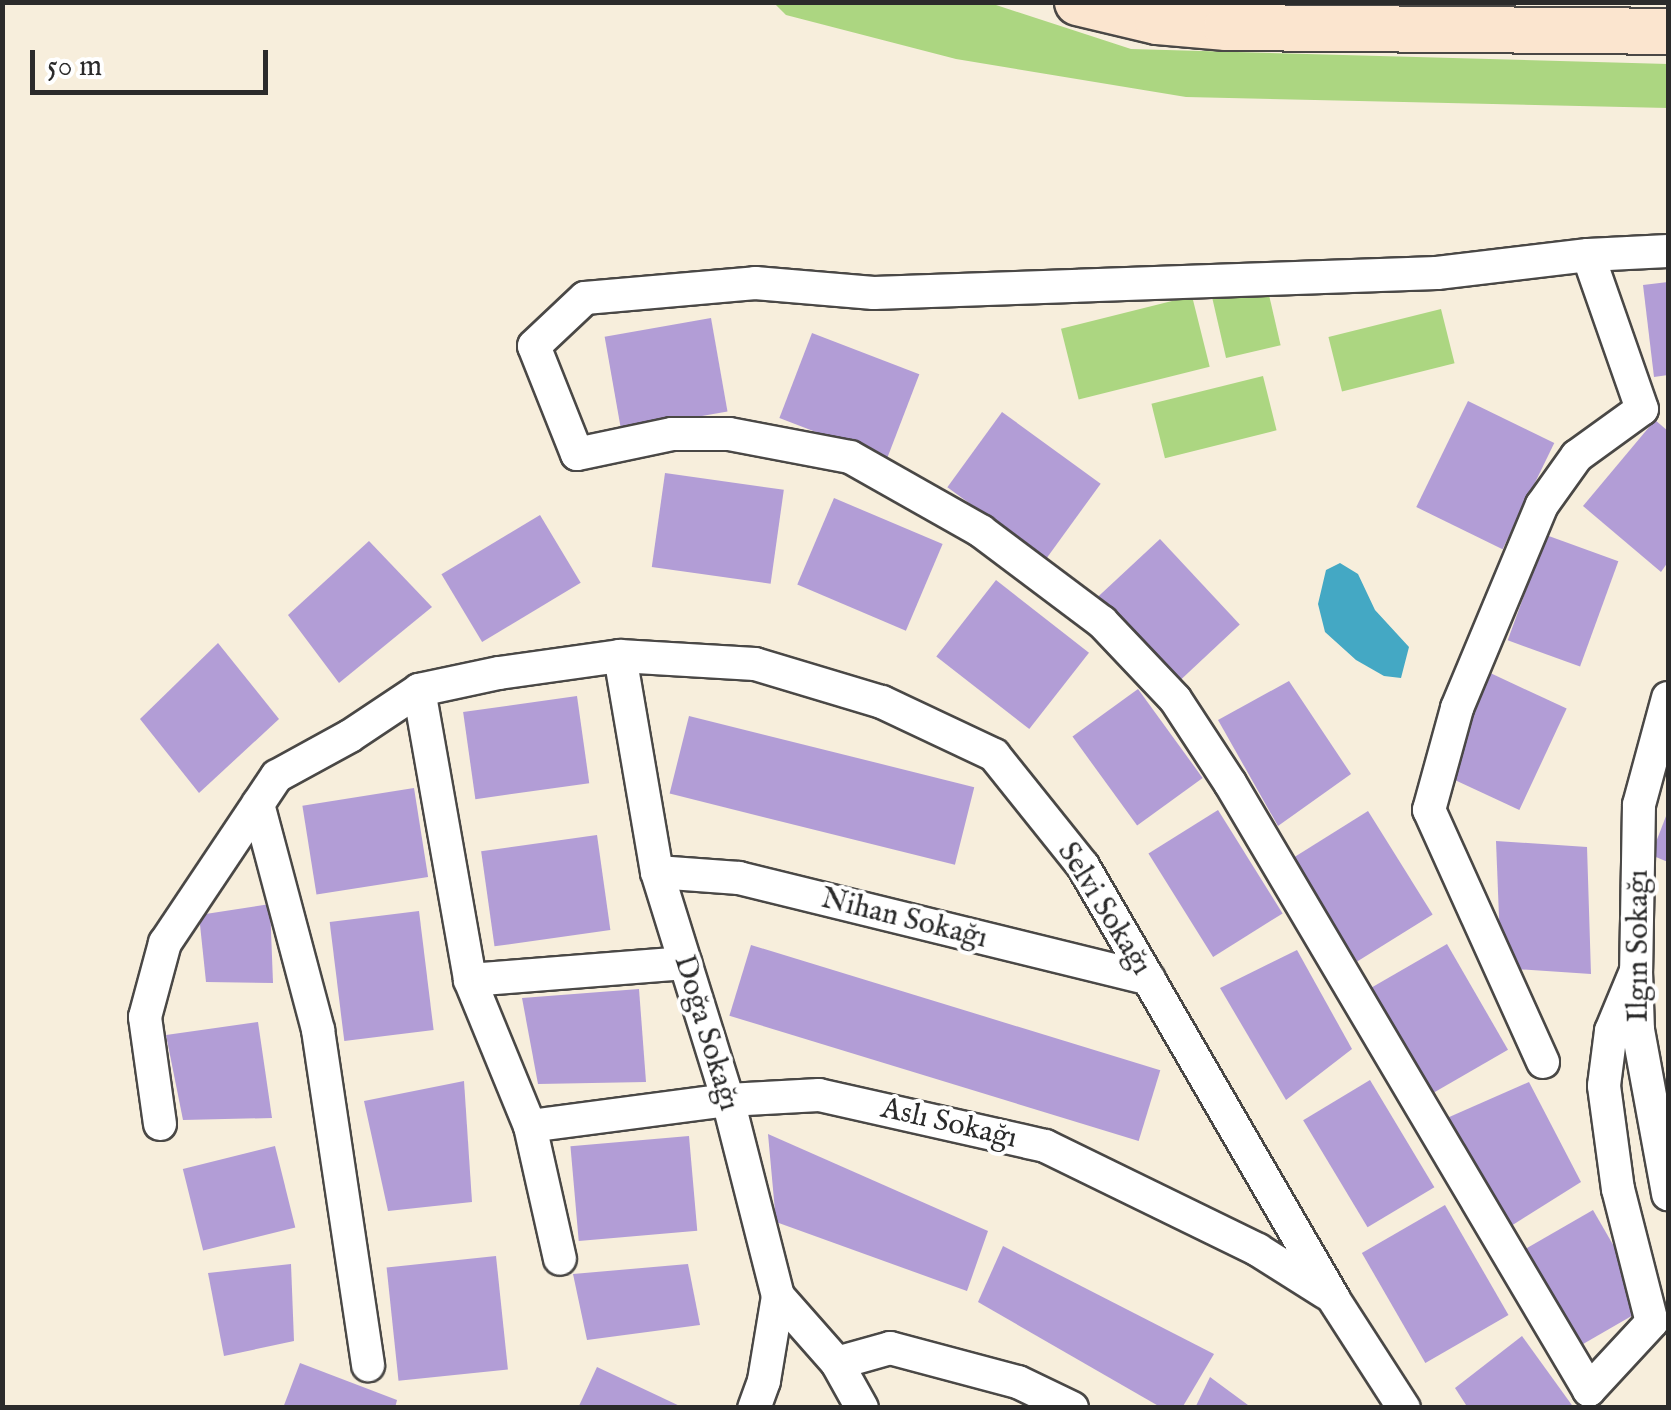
<!DOCTYPE html>
<meta charset="utf-8">
<style>
body{margin:0}
#map{position:relative;width:1671px;height:1410px;overflow:hidden;background:#f7eedc;font-family:"IM FELL English",serif}
div>[style]{position:absolute}
.green>*{inset:0;background:#acd681;transform-origin:0 0}
.water>*{inset:0;background:#44a8c4}
.building>*{inset:0;background:#b29dd6;transform-origin:0 0}
.roads{filter:drop-shadow(2px 0 #4a4846) drop-shadow(-2px 0 #4a4846) drop-shadow(0 2px #4a4846) drop-shadow(0 -2px #4a4846)}
.street>*{height:32px;margin:-16px;padding:0 16px;transform-origin:16px;border-radius:16px;background:#fff}
.secondary>*{height:45px;margin:-22.5px;padding:0 22.5px;transform-origin:22.5px;border-radius:22.5px;background:#fbe5cf}
span{translate:-50% -50%;white-space:nowrap;text-align:center;line-height:1.15;-webkit-text-stroke:8px #fff;paint-order:stroke}
.street-label{font-size:30px;color:#2b2b2b}
.frame{position:absolute;inset:0;border:5px solid #2b2b2b;pointer-events:none}
.scale{position:absolute;left:30px;top:50px;width:238px;height:45px;box-sizing:border-box;border:5px solid #2b2b2b;border-top:0;padding-left:12px;font-size:30px;line-height:35px;white-space:nowrap;color:#2b2b2b;-webkit-text-stroke:8px #fff;paint-order:stroke}
</style>
<div id="map">
<div class="green">
<div style="clip-path:polygon(774px 3px,990px 3px,1131px 49px,1668px 64px,1668px 108px,1186px 97px,956px 59px,786px 15px)"></div>
<div style="left:1266px;top:282px;width:65px;height:56px;rotate:77deg"></div>
<div style="left:1192px;top:296px;width:73px;height:135px;rotate:76deg"></div>
<div style="left:1441px;top:309px;width:56px;height:116px;rotate:76deg"></div>
<div style="left:1263px;top:376px;width:56px;height:115px;rotate:76deg"></div>
</div>
<div class="water">
<div style="clip-path:polygon(1340px 563px,1358px 574px,1375px 610px,1409px 647px,1401px 678px,1384px 676px,1356px 660px,1325px 632px,1318px 604px,1326px 570px)"></div>
</div>
<div class="building">
<div style="clip-path:polygon(1668px 282px,1668px 375px,1654px 377px,1643px 285px)"></div>
<div style="left:711px;top:318px;width:95px;height:108px;rotate:80deg"></div>
<div style="left:812px;top:333px;width:115px;height:91px;rotate:21deg"></div>
<div style="left:1468px;top:401px;width:96px;height:118px;rotate:26deg"></div>
<div style="left:1002px;top:412px;width:122px;height:93px;rotate:36deg"></div>
<div style="clip-path:polygon(1655px 420px,1668px 431px,1668px 562px,1661px 572px,1583px 506px)"></div>
<div style="left:665px;top:473px;width:120px;height:95px;rotate:8deg"></div>
<div style="left:834px;top:498px;width:118px;height:94px;rotate:23deg"></div>
<div style="left:540px;top:515px;width:79px;height:115px;rotate:59deg"></div>
<div style="left:1546px;top:535px;width:77px;height:112px;rotate:20deg"></div>
<div style="left:1160px;top:539px;width:117px;height:91px;rotate:47deg"></div>
<div style="clip-path:polygon(369px 541px,432px 607px,339px 683px,288px 615px)"></div>
<div style="left:996px;top:580px;width:118px;height:97px;rotate:38deg"></div>
<div style="clip-path:polygon(218px 643px,279px 719px,199px 793px,140px 719px)"></div>
<div style="left:1486px;top:671px;width:89px;height:112px;rotate:25deg"></div>
<div style="clip-path:polygon(1289px 681px,1351px 774px,1278px 826px,1218px 720px)"></div>
<div style="left:1138px;top:689px;width:110px;height:81px;rotate:54deg"></div>
<div style="left:577px;top:696px;width:88px;height:115px;rotate:82deg"></div>
<div style="left:689px;top:716px;width:294px;height:80px;rotate:14deg"></div>
<div style="left:414px;top:788px;width:90px;height:113px;rotate:81deg"></div>
<div style="left:1218px;top:810px;width:122px;height:82px;rotate:58deg"></div>
<div style="left:1368px;top:811px;width:122px;height:89px;rotate:58deg"></div>
<div style="clip-path:polygon(1668px 811px,1668px 862px,1651px 855px)"></div>
<div style="left:597px;top:835px;width:96px;height:117px;rotate:82deg"></div>
<div style="clip-path:polygon(1496px 841px,1587px 847px,1591px 974px,1501px 968px)"></div>
<div style="clip-path:polygon(270px 904px,273px 983px,206px 982px,199px 915px)"></div>
<div style="left:419px;top:911px;width:120px;height:90px;rotate:83deg"></div>
<div style="left:1447px;top:944px;width:122px;height:91px;rotate:60deg"></div>
<div style="left:751px;top:945px;width:428px;height:74px;rotate:17deg"></div>
<div style="clip-path:polygon(1297px 950px,1352px 1049px,1286px 1100px,1220px 988px)"></div>
<div style="clip-path:polygon(639px 989px,646px 1082px,538px 1084px,522px 998px)"></div>
<div style="clip-path:polygon(258px 1022px,272px 1118px,183px 1120px,166px 1035px)"></div>
<div style="left:1370px;top:1080px;width:125px;height:78px;rotate:59deg"></div>
<div style="clip-path:polygon(464px 1081px,472px 1202px,388px 1211px,364px 1101px)"></div>
<div style="clip-path:polygon(1529px 1082px,1581px 1182px,1511px 1226px,1447px 1118px)"></div>
<div style="clip-path:polygon(768px 1134px,988px 1231px,967px 1291px,776px 1222px)"></div>
<div style="left:689px;top:1136px;width:95px;height:119px;rotate:85deg"></div>
<div style="left:275px;top:1146px;width:84px;height:95px;rotate:76deg"></div>
<div style="left:1445px;top:1205px;width:127px;height:96px;rotate:60deg"></div>
<div style="left:1593px;top:1210px;width:111px;height:95px;rotate:60deg"></div>
<div style="clip-path:polygon(1003px 1246px,1214px 1354px,1182px 1408px,1162px 1408px,978px 1302px)"></div>
<div style="left:496px;top:1256px;width:114px;height:110px;rotate:84deg"></div>
<div style="clip-path:polygon(291px 1264px,294px 1341px,224px 1356px,208px 1273px)"></div>
<div style="clip-path:polygon(688px 1264px,700px 1325px,587px 1340px,573px 1274px)"></div>
<div style="clip-path:polygon(1522px 1336px,1574px 1408px,1468px 1408px,1455px 1388px)"></div>
<div style="clip-path:polygon(300px 1363px,397px 1400px,395px 1408px,283px 1408px)"></div>
<div style="clip-path:polygon(597px 1367px,684px 1408px,578px 1408px)"></div>
<div style="clip-path:polygon(1210px 1377px,1252px 1408px,1195px 1408px)"></div>
</div>
<div class="roads">
<div class="street">
<div style="left:620px;top:656px;width:219px;rotate:80.3deg"></div>
<div style="left:657px;top:872px;width:239px;rotate:72.7deg"></div>
<div style="left:728px;top:1100px;width:202px;rotate:75.7deg"></div>
<div style="left:778px;top:1296px;width:86px;rotate:99.4deg"></div>
<div style="left:764px;top:1381px;width:29px;rotate:110deg"></div>
<div style="left:419px;top:690px;width:294px;rotate:80deg"></div>
<div style="left:470px;top:980px;width:158px;rotate:67.7deg"></div>
<div style="left:530px;top:1126px;width:136px;rotate:77.3deg"></div>
<div style="left:1668px;top:698px;width:111px;rotate:105.2deg"></div>
<div style="left:1639px;top:805px;width:166px;rotate:91deg"></div>
<div style="left:1636px;top:971px;width:59px;rotate:88.1deg"></div>
<div style="left:1638px;top:1030px;width:167px;rotate:79.6deg"></div>
<div style="left:258px;top:804px;width:234px;rotate:75.1deg"></div>
<div style="left:318px;top:1030px;width:339px;rotate:81.5deg"></div>
<div style="left:657px;top:872px;width:82px;rotate:4.2deg"></div>
<div style="left:739px;top:878px;width:422px;rotate:13.8deg"></div>
<div style="left:1636px;top:971px;width:65px;rotate:112.6deg"></div>
<div style="left:1611px;top:1031px;width:55px;rotate:97.3deg"></div>
<div style="left:1604px;top:1086px;width:104px;rotate:82.3deg"></div>
<div style="left:1618px;top:1189px;width:137px;rotate:75.7deg"></div>
<div style="left:1652px;top:1322px;width:93px;rotate:132.8deg"></div>
<div style="left:1589px;top:1390px;width:705px;rotate:-120.6deg"></div>
<div style="left:1230px;top:783px;width:100px;rotate:-123.2deg"></div>
<div style="left:1175px;top:699px;width:106px;rotate:-133.5deg"></div>
<div style="left:1102px;top:622px;width:151px;rotate:-143.1deg"></div>
<div style="left:981px;top:531px;width:150px;rotate:-150.5deg"></div>
<div style="left:850px;top:457px;width:123px;rotate:-169.2deg"></div>
<div style="left:729px;top:434px;width:57px;rotate:180deg"></div>
<div style="left:672px;top:434px;width:97px;rotate:168.1deg"></div>
<div style="left:577px;top:454px;width:116px;rotate:-111.7deg"></div>
<div style="left:534px;top:346px;width:70px;rotate:-43.3deg"></div>
<div style="left:585px;top:298px;width:171px;rotate:-5deg"></div>
<div style="left:755px;top:283px;width:119px;rotate:4.8deg"></div>
<div style="left:874px;top:293px;width:563px;rotate:-2.03deg"></div>
<div style="left:1437px;top:273px;width:152px;rotate:-6.8deg"></div>
<div style="left:1588px;top:255px;width:80px;rotate:-2.9deg"></div>
<div style="left:470px;top:980px;width:216px;rotate:-4.5deg"></div>
<div style="left:1543px;top:1062px;width:277px;rotate:-114.3deg"></div>
<div style="left:1429px;top:810px;width:106px;rotate:-74.6deg"></div>
<div style="left:1457px;top:708px;width:220px;rotate:-67.3deg"></div>
<div style="left:1542px;top:505px;width:60px;rotate:-54.5deg"></div>
<div style="left:1577px;top:456px;width:80px;rotate:-35.9deg"></div>
<div style="left:1642px;top:409px;width:163px;rotate:-109.3deg"></div>
<div style="left:160px;top:1124px;width:108px;rotate:-98deg"></div>
<div style="left:145px;top:1017px;width:77px;rotate:-74.9deg"></div>
<div style="left:165px;top:943px;width:201px;rotate:-56.2deg"></div>
<div style="left:277px;top:776px;width:83px;rotate:-28.7deg"></div>
<div style="left:350px;top:736px;width:83px;rotate:-33.7deg"></div>
<div style="left:419px;top:690px;width:82px;rotate:-12deg"></div>
<div style="left:499px;top:673px;width:122px;rotate:-8deg"></div>
<div style="left:620px;top:656px;width:135px;rotate:3.4deg"></div>
<div style="left:755px;top:664px;width:133px;rotate:16.7deg"></div>
<div style="left:882px;top:702px;width:124px;rotate:25.3deg"></div>
<div style="left:994px;top:755px;width:142px;rotate:51.3deg"></div>
<div style="left:1083px;top:866px;width:499px;rotate:59.9deg"></div>
<div style="left:1333px;top:1298px;width:131px;rotate:57.2deg"></div>
<div style="left:530px;top:1126px;width:200px;rotate:-7.5deg"></div>
<div style="left:728px;top:1100px;width:91px;rotate:-3.1deg"></div>
<div style="left:819px;top:1095px;width:232px;rotate:12.7deg"></div>
<div style="left:1045px;top:1146px;width:237px;rotate:26deg"></div>
<div style="left:1258px;top:1250px;width:80px;rotate:32.3deg"></div>
<div style="left:778px;top:1296px;width:89px;rotate:48.6deg"></div>
<div style="left:837px;top:1363px;width:51px;rotate:60.9deg"></div>
<div style="left:837px;top:1363px;width:55px;rotate:-15.8deg"></div>
<div style="left:890px;top:1348px;width:132px;rotate:14.9deg"></div>
<div style="left:1018px;top:1382px;width:60px;rotate:25.7deg"></div>
</div>
<div class="secondary">
<div style="left:1077px;top:2px;width:82px;rotate:13.4deg"></div>
<div style="left:1157px;top:21px;width:69px;rotate:5deg"></div>
<div style="left:1226px;top:27px;width:442px;rotate:0.5deg"></div>
</div>
</div>
<div class="street-label">
<span style="left:1104px;top:909px;rotate:58deg">Selvi Sokağı</span>
<span style="left:904px;top:919px;rotate:14deg">Nihan Sokağı</span>
<span style="left:1639px;top:946px;rotate:-90deg">Ilgın Sokağı</span>
<span style="left:706px;top:1033px;rotate:73deg">Doğa Sokağı</span>
<span style="left:949px;top:1124px;rotate:13deg">Aslı Sokağı</span>
</div>
<div class="frame"></div>
<div class="scale">50 m</div>
</div>
